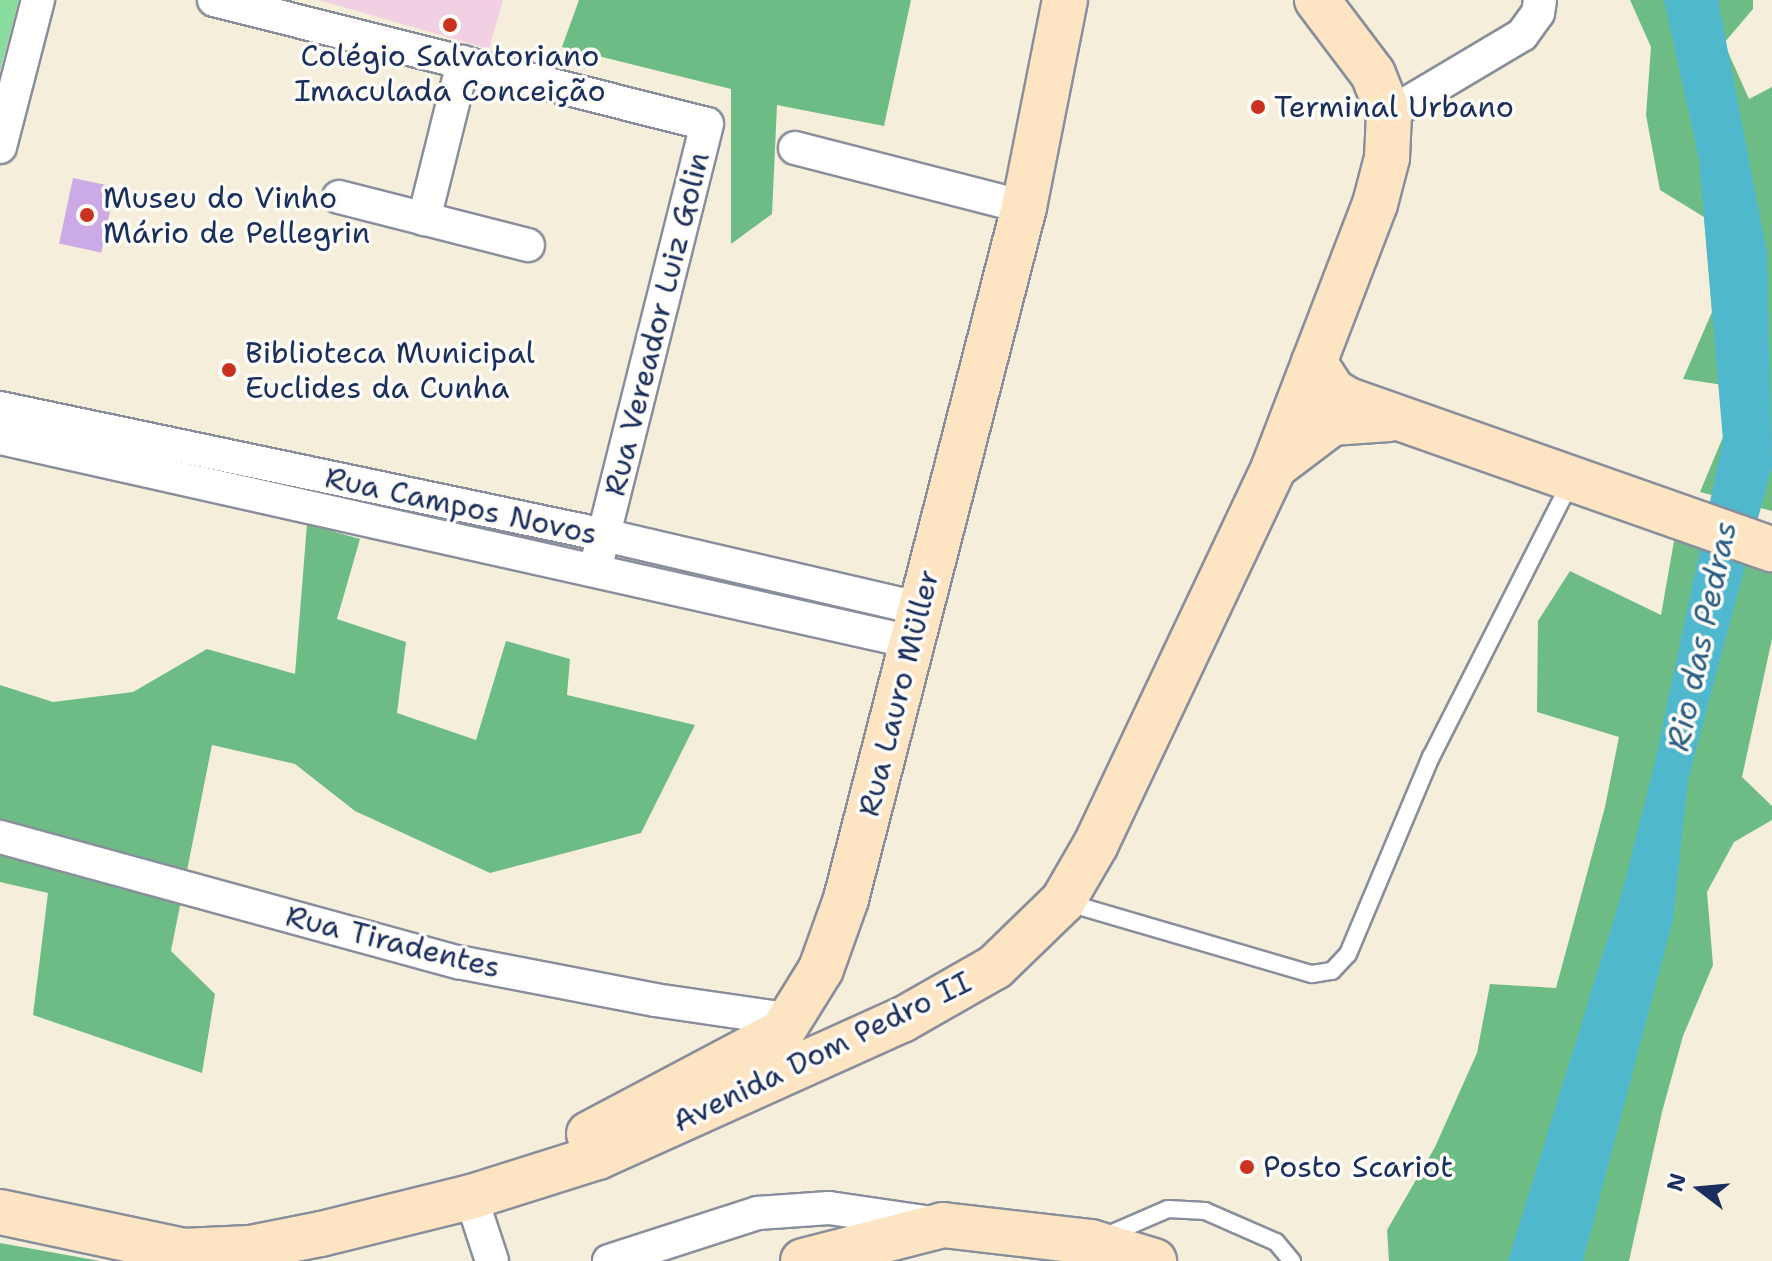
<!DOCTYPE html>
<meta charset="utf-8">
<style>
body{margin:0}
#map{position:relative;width:1772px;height:1261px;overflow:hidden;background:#f5eeda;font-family:"Shantell Sans",sans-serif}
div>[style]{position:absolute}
.built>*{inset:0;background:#f1d0e3}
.green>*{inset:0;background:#89dc9e}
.forest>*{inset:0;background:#6ebc85}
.water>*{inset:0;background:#50b8cd}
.building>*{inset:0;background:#cbaae6;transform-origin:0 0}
.roads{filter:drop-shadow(2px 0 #888e9c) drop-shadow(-2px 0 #888e9c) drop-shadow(0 2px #888e9c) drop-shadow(0 -2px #888e9c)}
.lane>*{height:16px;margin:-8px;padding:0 8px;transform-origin:8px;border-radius:8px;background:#fff}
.street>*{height:32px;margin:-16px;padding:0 16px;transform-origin:16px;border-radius:16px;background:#fff}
.secondary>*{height:44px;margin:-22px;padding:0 22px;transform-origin:22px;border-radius:22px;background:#fde5c4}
.dots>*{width:22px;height:22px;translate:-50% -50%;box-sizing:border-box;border:4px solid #fdfcf7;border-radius:50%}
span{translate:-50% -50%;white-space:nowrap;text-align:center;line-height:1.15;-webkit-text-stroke:7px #fdfcf7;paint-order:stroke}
.poi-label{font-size:30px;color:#1b2f5e}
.left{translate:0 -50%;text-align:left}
.street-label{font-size:30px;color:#1b2f5e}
.water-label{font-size:32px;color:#2e5f85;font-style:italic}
.north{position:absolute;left:1660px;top:1149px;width:80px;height:80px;-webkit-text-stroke:6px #fdfcf7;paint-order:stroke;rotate:286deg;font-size:22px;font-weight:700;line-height:32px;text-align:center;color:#1b2f5e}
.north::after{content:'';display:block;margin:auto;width:28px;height:36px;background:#1b2f5e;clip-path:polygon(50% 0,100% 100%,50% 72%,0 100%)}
</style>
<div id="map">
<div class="built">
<div style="clip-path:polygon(319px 0,503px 0,489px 49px)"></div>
</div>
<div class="green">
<div style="clip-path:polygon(0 0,19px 0,0 71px)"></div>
</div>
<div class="forest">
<div style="clip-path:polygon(579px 0,911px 0,884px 126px,777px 105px,772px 214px,731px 244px,731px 89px,562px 47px)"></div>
<div style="clip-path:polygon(1630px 0,1753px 0,1753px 9px,1724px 43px,1749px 99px,1772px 87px,1772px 511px,1700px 492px,1733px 413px,1730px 386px,1683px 379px,1712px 312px,1704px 217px,1660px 190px,1646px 115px,1651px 47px)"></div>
<div style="clip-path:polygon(307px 524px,360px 539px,337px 619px,406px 642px,397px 713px,476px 740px,506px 641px,570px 659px,567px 695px,695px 725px,641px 833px,490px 873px,355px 811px,295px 764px,212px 745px,171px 951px,215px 994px,202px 1073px,33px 1015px,48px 893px,0 882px,0 685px,53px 702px,133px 692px,207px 649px,295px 674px)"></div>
<div style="clip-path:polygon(1674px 541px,1772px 569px,1772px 639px,1742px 777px,1772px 806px,1772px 820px,1734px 842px,1707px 892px,1713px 965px,1683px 1036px,1662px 1112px,1629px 1261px,1389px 1261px,1387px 1230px,1435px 1147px,1477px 1053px,1490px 984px,1556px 988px,1605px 807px,1619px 737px,1537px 712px,1538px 621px,1570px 571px,1661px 615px)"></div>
<div style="clip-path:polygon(0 1243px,100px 1261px,0 1261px)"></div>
</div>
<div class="water">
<div style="clip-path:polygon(1664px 0,1718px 0,1767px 253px,1772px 466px,1688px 780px,1673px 920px,1583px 1261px,1508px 1261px,1623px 889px,1655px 762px,1723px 440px,1699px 159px)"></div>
</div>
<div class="building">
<div style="left:73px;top:178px;width:43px;height:67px;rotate:12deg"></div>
</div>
<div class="roads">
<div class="lane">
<div style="left:1065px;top:902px;width:257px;rotate:16.3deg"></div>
<div style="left:1312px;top:974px;width:20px;rotate:-9deg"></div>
<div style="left:1332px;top:971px;width:23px;rotate:-47deg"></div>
<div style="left:1348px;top:954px;width:214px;rotate:-67.2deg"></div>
<div style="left:1431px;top:757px;width:309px;rotate:-63.1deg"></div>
<div style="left:1103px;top:1237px;width:71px;rotate:-23.3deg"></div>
<div style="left:1168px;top:1209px;width:37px;rotate:3deg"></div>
<div style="left:1205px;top:1211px;width:77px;rotate:23.6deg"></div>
<div style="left:1276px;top:1242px;width:25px;rotate:50deg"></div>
</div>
<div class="street">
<div style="left:214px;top:0;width:508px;rotate:14.12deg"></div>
<div style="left:707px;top:124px;width:460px;rotate:104.1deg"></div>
<div style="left:1389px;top:114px;width:155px;rotate:-30.7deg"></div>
<div style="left:1522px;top:35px;width:27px;rotate:-54deg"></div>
<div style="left:1538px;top:13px;width:13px;rotate:-81deg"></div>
<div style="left:0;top:147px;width:152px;rotate:-75.5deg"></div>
<div style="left:795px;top:148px;width:236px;rotate:14.4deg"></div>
<div style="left:339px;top:197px;width:195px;rotate:14.3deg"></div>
<div style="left:424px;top:219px;width:162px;rotate:-76deg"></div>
<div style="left:0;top:408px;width:617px;rotate:11.87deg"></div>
<div style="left:604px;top:535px;width:326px;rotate:13.1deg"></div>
<div style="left:0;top:438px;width:935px;rotate:12.61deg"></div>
<div style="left:0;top:837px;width:475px;rotate:15.3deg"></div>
<div style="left:458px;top:962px;width:201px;rotate:10.9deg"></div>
<div style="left:655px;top:1000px;width:138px;rotate:8.3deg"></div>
<div style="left:471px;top:1197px;width:67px;rotate:71.8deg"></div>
<div style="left:609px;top:1261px;width:157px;rotate:-17.9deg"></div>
<div style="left:758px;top:1213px;width:71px;rotate:-4deg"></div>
<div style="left:829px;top:1208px;width:104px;rotate:8.3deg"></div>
</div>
<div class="secondary">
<div style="left:1314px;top:362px;width:35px;rotate:57deg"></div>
<div style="left:1333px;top:391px;width:17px;rotate:31deg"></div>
<div style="left:1348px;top:400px;width:449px;rotate:19.4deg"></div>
<div style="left:1274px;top:467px;width:73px;rotate:-37.2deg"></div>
<div style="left:1332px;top:423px;width:57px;rotate:-4deg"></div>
<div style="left:589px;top:1134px;width:218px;rotate:-27.9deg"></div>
<div style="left:782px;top:1032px;width:74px;rotate:-58.2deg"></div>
<div style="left:821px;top:969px;width:74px;rotate:-70.3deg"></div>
<div style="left:846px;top:899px;width:715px;rotate:-75.57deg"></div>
<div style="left:1024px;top:207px;width:211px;rotate:-78.8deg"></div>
<div style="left:0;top:1212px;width:187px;rotate:12deg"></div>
<div style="left:183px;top:1251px;width:67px;rotate:-2.6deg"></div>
<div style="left:250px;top:1248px;width:72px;rotate:-11.2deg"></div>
<div style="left:321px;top:1234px;width:154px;rotate:-13.9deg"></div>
<div style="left:471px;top:1197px;width:133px;rotate:-17.5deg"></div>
<div style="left:598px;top:1157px;width:333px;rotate:-24.3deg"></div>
<div style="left:902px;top:1020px;width:107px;rotate:-29.7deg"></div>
<div style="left:995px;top:967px;width:95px;rotate:-44.1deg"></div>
<div style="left:1063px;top:901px;width:66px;rotate:-59.9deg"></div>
<div style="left:1096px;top:844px;width:417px;rotate:-64.7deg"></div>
<div style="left:1274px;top:467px;width:282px;rotate:-69deg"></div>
<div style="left:1375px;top:204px;width:48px;rotate:-75.4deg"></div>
<div style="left:1387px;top:158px;width:44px;rotate:-87.4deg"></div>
<div style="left:1389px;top:114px;width:43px;rotate:-111.8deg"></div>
<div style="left:1373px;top:74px;width:93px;rotate:-127.1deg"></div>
<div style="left:803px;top:1261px;width:145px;rotate:-14.4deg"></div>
<div style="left:943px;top:1225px;width:149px;rotate:6.6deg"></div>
<div style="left:1091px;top:1242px;width:66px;rotate:16.8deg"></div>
</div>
</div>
<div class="dots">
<div style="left:450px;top:25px;background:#c8321e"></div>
<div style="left:1258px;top:107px;background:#c8321e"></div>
<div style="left:87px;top:215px;background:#c8321e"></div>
<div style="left:229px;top:370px;background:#c8321e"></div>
<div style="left:1247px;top:1167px;background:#c8321e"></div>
</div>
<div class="poi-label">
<span style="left:450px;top:73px">Colégio Salvatoriano<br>Imaculada Conceição</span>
<span class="left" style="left:1274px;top:107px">Terminal Urbano</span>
<span class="left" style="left:103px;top:215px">Museu do Vinho<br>Mário de Pellegrin</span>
<span class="left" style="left:245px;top:370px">Biblioteca Municipal<br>Euclides da Cunha</span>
<span class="left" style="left:1263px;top:1167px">Posto Scariot</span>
</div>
<div class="street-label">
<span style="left:657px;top:324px;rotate:-76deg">Rua Vereador Luiz Golin</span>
<span style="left:461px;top:506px;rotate:12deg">Rua Campos Novos</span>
<span style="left:899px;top:693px;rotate:-76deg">Rua Lauro Müller</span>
<span style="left:393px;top:942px;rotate:14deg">Rua Tiradentes</span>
<span style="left:822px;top:1052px;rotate:-26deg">Avenida Dom Pedro II</span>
</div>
<div class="water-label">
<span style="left:1702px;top:636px;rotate:-78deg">Rio das Pedras</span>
</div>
<div class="north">N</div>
</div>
